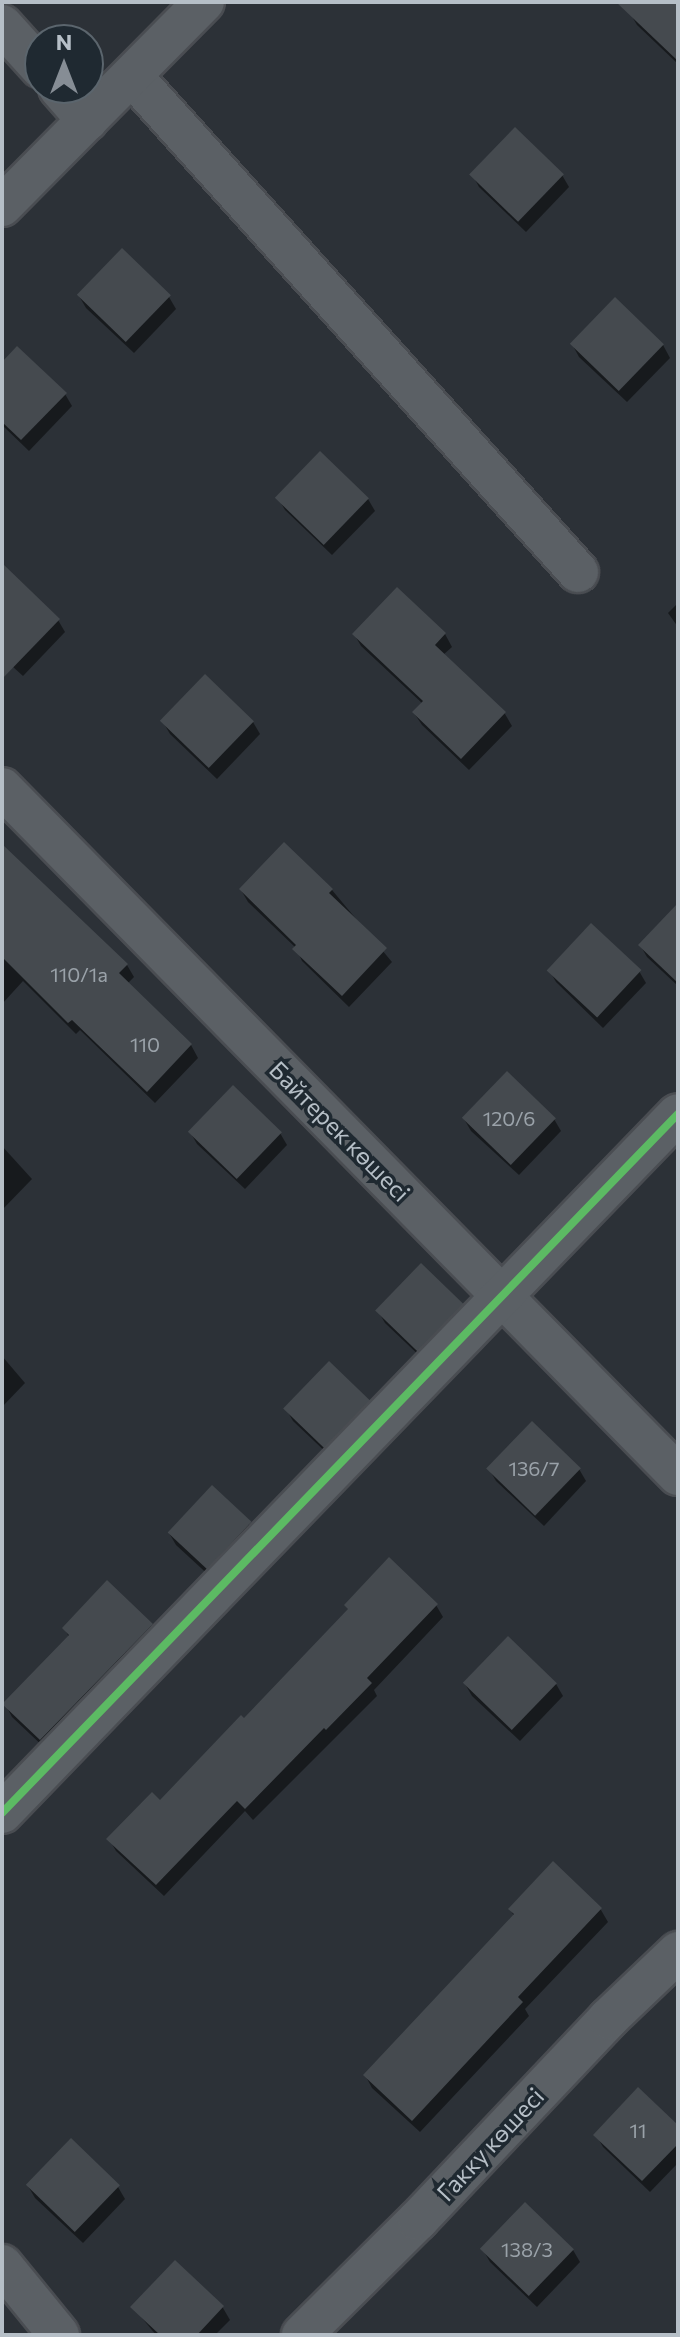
<!DOCTYPE html>
<meta charset="utf-8">
<style>
body{margin:0}
#map{position:relative;width:680px;height:2337px;overflow:hidden;background:#2c3137;font-family:Commissioner,sans-serif}
div>[style]{position:absolute}
.shadow>*{inset:0;background:#0007}
.building>*{inset:0;background:#454a4f;transform-origin:0 0}
.roads{filter:drop-shadow(2px 0 #4a4d52) drop-shadow(-2px 0 #4a4d52) drop-shadow(0 2px #4a4d52) drop-shadow(0 -2px #4a4d52)}
.minor>*{height:40px;margin:-20px;padding:0 20px;transform-origin:20px;border-radius:20px;background:#5b6065}
.cycleway>*{height:8px;margin:-4px;padding:0 4px;transform-origin:4px;border-radius:4px;background:#5cba63}
span{translate:-50% -50%;white-space:nowrap;text-align:center;line-height:1.15;-webkit-text-stroke:7px #1f2931;paint-order:stroke}
.number-label{font-size:20px;color:#9aa2a9}
.number-label span{-webkit-text-stroke-width:0}
.street-label{font-size:24px;color:#b6bfc7}
.frame{position:absolute;inset:0;border:4px solid #b6bfc7;pointer-events:none}
.north{position:absolute;left:24px;top:24px;width:80px;height:80px;box-sizing:border-box;background:#1f2931;border:2px solid #5b656d;border-radius:50%;rotate:0deg;font-size:22px;font-weight:700;line-height:32px;text-align:center;color:#b6bfc7}
.north::after{content:'';display:block;margin:auto;width:28px;height:36px;background:#868d95;clip-path:polygon(50% 0,100% 100%,50% 72%,0 100%)}
</style>
<div id="map">
<div class="shadow">
<div style="clip-path:polygon(640px 2px,678px 2px,678px 64px,637px 25px,630px 13px)"></div>
<div style="clip-path:polygon(472px 174px,562px 175px,569px 187px,526px 232px,479px 187px)"></div>
<div style="clip-path:polygon(79px 296px,169px 297px,176px 309px,134px 353px,86px 308px)"></div>
<div style="clip-path:polygon(572px 344px,663px 345px,670px 358px,627px 402px,579px 357px)"></div>
<div style="clip-path:polygon(2px 365px,65px 394px,72px 406px,29px 451px,2px 425px)"></div>
<div style="clip-path:polygon(278px 498px,368px 499px,375px 511px,332px 555px,285px 510px)"></div>
<div style="clip-path:polygon(2px 584px,58px 620px,65px 632px,23px 676px,2px 657px)"></div>
<div style="clip-path:polygon(397px 590px,445px 634px,452px 647px,443px 655px,505px 714px,512px 726px,469px 770px,422px 725px,414px 713px,423px 704px,361px 646px,354px 634px)"></div>
<div style="clip-path:polygon(678px 603px,678px 627px,668px 613px)"></div>
<div style="clip-path:polygon(163px 722px,253px 722px,260px 734px,217px 779px,170px 734px)"></div>
<div style="clip-path:polygon(2px 851px,127px 965px,134px 977px,127px 984px,191px 1045px,198px 1058px,155px 1103px,80px 1030px,76px 1034px,23px 981px,2px 1004px)"></div>
<div style="clip-path:polygon(241px 890px,332px 890px,392px 962px,349px 1007px,302px 961px,296px 948px,248px 902px)"></div>
<div style="clip-path:polygon(678px 906px,678px 986px,647px 957px,640px 945px)"></div>
<div style="clip-path:polygon(549px 970px,639px 971px,646px 983px,603px 1028px,556px 982px)"></div>
<div style="clip-path:polygon(464px 1119px,554px 1119px,561px 1131px,519px 1175px,471px 1131px)"></div>
<div style="clip-path:polygon(190px 1132px,280px 1133px,287px 1145px,245px 1189px,197px 1144px)"></div>
<div style="clip-path:polygon(2px 1146px,32px 1179px,2px 1210px)"></div>
<div style="clip-path:polygon(461px 1305px,468px 1317px,425px 1361px,385px 1323px,378px 1311px)"></div>
<div style="clip-path:polygon(2px 1356px,25px 1383px,2px 1407px)"></div>
<div style="clip-path:polygon(368px 1401px,375px 1413px,332px 1458px,293px 1421px,286px 1409px)"></div>
<div style="clip-path:polygon(489px 1469px,579px 1469px,586px 1481px,544px 1526px,496px 1481px)"></div>
<div style="clip-path:polygon(212px 1488px,249px 1524px,256px 1536px,214px 1580px,176px 1545px,169px 1533px)"></div>
<div style="clip-path:polygon(436px 1605px,443px 1617px,374px 1690px,377px 1696px,253px 1820px,245px 1811px,164px 1896px,116px 1851px,109px 1839px,160px 1802px,244px 1721px)"></div>
<div style="clip-path:polygon(151px 1625px,158px 1638px,48px 1751px,12px 1717px,5px 1704px,69px 1637px,64px 1628px)"></div>
<div style="clip-path:polygon(465px 1684px,556px 1684px,563px 1696px,520px 1741px,472px 1696px)"></div>
<div style="clip-path:polygon(553px 1864px,601px 1910px,608px 1922px,525px 2009px,529px 2016px,420px 2132px,372px 2088px,365px 2075px,514px 1916px,510px 1909px)"></div>
<div style="clip-path:polygon(678px 2128px,678px 2163px,650px 2192px,603px 2147px,596px 2135px)"></div>
<div style="clip-path:polygon(71px 2141px,118px 2187px,125px 2199px,83px 2243px,35px 2198px,28px 2186px)"></div>
<div style="clip-path:polygon(483px 2250px,573px 2250px,580px 2262px,537px 2307px,490px 2262px)"></div>
<div style="clip-path:polygon(175px 2262px,223px 2308px,230px 2320px,215px 2335px,156px 2335px,133px 2307px)"></div>
</div>
<div class="building">
<div style="clip-path:polygon(616px 2px,678px 2px,678px 61px)"></div>
<div style="left:515px;top:127px;width:68px;height:66px;rotate:44deg"></div>
<div style="left:122px;top:248px;width:68px;height:65px;rotate:44deg"></div>
<div style="left:615px;top:297px;width:68px;height:65px;rotate:44deg"></div>
<div style="clip-path:polygon(17px 346px,67px 393px,21px 440px,2px 422px,2px 362px)"></div>
<div style="left:320px;top:451px;width:68px;height:65px;rotate:44deg"></div>
<div style="clip-path:polygon(2px 563px,60px 619px,2px 679px)"></div>
<div style="clip-path:polygon(397px 587px,446px 633px,435px 645px,506px 712px,461px 759px,412px 712px,423px 701px,352px 634px)"></div>
<div style="left:205px;top:674px;width:68px;height:65px;rotate:44deg"></div>
<div style="clip-path:polygon(284px 842px,333px 889px,329px 893px,387px 948px,342px 996px,292px 949px,296px 945px,239px 889px)"></div>
<div style="clip-path:polygon(2px 844px,128px 964px,119px 973px,192px 1044px,147px 1092px,72px 1020px,68px 1023px,2px 957px)"></div>
<div style="clip-path:polygon(678px 903px,678px 983px,638px 945px)"></div>
<div style="left:591px;top:923px;width:69px;height:65px;rotate:43deg"></div>
<div style="left:507px;top:1071px;width:68px;height:65px;rotate:44deg"></div>
<div style="left:233px;top:1085px;width:68px;height:65px;rotate:44deg"></div>
<div style="left:421px;top:1263px;width:59px;height:66px;rotate:44deg"></div>
<div style="left:329px;top:1361px;width:57px;height:66px;rotate:44deg"></div>
<div style="left:532px;top:1421px;width:68px;height:66px;rotate:44deg"></div>
<div style="left:212px;top:1485px;width:54px;height:65px;rotate:43deg"></div>
<div style="clip-path:polygon(389px 1557px,438px 1604px,367px 1678px,372px 1683px,326px 1730px,324px 1728px,245px 1809px,237px 1801px,156px 1885px,106px 1839px,152px 1792px,160px 1800px,241px 1715px,244px 1718px,348px 1609px,344px 1605px)"></div>
<div style="clip-path:polygon(107px 1580px,153px 1624px,40px 1740px,2px 1704px,69px 1635px,62px 1628px)"></div>
<div style="left:508px;top:1636px;width:68px;height:65px;rotate:44deg"></div>
<div style="clip-path:polygon(553px 1861px,602px 1908px,518px 1997px,523px 2002px,412px 2121px,363px 2075px,514px 1914px,508px 1909px)"></div>
<div style="clip-path:polygon(638px 2087px,678px 2125px,678px 2144px,642px 2181px,593px 2135px)"></div>
<div style="left:71px;top:2138px;width:68px;height:65px;rotate:44deg"></div>
<div style="left:525px;top:2202px;width:68px;height:65px;rotate:44deg"></div>
<div style="clip-path:polygon(175px 2260px,224px 2306px,197px 2335px,160px 2335px,130px 2307px)"></div>
</div>
<div class="roads">
<div class="minor">
<div style="left:2px;top:25px;width:57px;rotate:47.9deg"></div>
<div style="left:132px;top:76px;width:667px;rotate:48.04deg"></div>
<div style="left:59px;top:88px;width:43px;rotate:48.8deg"></div>
<div style="left:2px;top:206px;width:287px;rotate:-45.3deg"></div>
<div style="left:2px;top:788px;width:964px;rotate:45.46deg"></div>
<div style="left:2px;top:1813px;width:972px;rotate:-45.96deg"></div>
<div style="left:2px;top:2265px;width:90px;rotate:50.8deg"></div>
<div style="left:302px;top:2335px;width:163px;rotate:-44.8deg"></div>
<div style="left:418px;top:2220px;width:277px;rotate:-46.6deg"></div>
<div style="left:608px;top:2019px;width:97px;rotate:-43.7deg"></div>
</div>
</div>
<div class="cycleway">
<div style="left:2px;top:1813px;width:972px;rotate:-45.96deg"></div>
</div>
<div class="number-label">
<span style="left:79px;top:974px">110/1а</span>
<span style="left:145px;top:1044px">110</span>
<span style="left:509px;top:1118px">120/6</span>
<span style="left:534px;top:1468px">136/7</span>
<span style="left:638px;top:2130px">11</span>
<span style="left:527px;top:2249px">138/3</span>
</div>
<div class="street-label">
<span style="left:340px;top:1131px;rotate:45deg">Байтерек көшесі</span>
<span style="left:490px;top:2144px;rotate:-47deg">Гакку көшесі</span>
</div>
<div class="frame"></div>
<div class="north">N</div>
</div>
